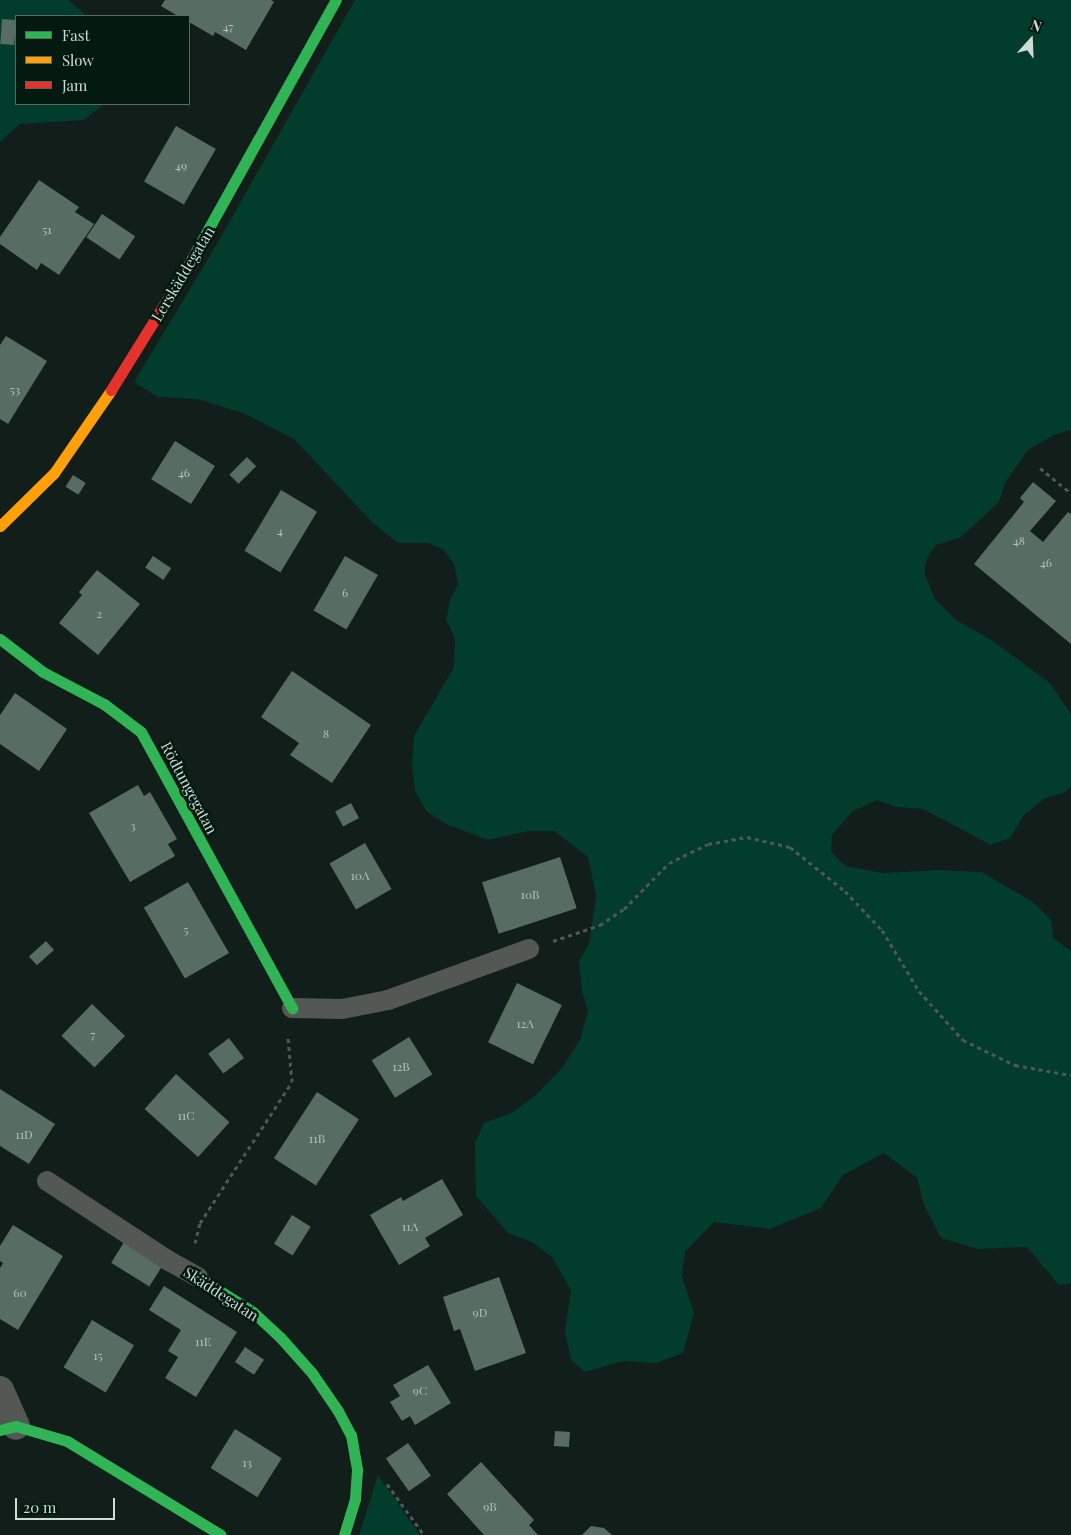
<!DOCTYPE html>
<meta charset="utf-8">
<style>
body{margin:0}
#map{position:relative;width:1071px;height:1535px;overflow:hidden;background:#121e19;font-family:"Playfair Display",serif}
div>[style]{position:absolute}
.green>*{inset:0;background:#023c2a}
.building>*{inset:0;background:#576d64;transform-origin:0 0}
.path>*{height:3px;margin-top:-1.5px;transform-origin:0;background:repeating-linear-gradient(90deg,#505754 0 4px,transparent 0 8px)}
.lane>*{height:20px;margin:-10px;padding:0 10px;transform-origin:10px;border-radius:10px;background:#535855}
.street>*{height:28px;margin:-14px;padding:0 14px;transform-origin:14px;border-radius:14px;background:#535855}
.fast>*{height:11px;margin:-5.5px;padding:0 5.5px;transform-origin:5.5px;border-radius:5.5px;background:#30b455}
.slow>*{height:11px;margin:-5.5px;padding:0 5.5px;transform-origin:5.5px;border-radius:5.5px;background:#ff9f0a}
.jam>*{height:11px;margin:-5.5px;padding:0 5.5px;transform-origin:5.5px;border-radius:5.5px;background:#e5322d}
span{translate:-50% -50%;white-space:nowrap;text-align:center;line-height:1.15;-webkit-text-stroke:5px #041a11;paint-order:stroke}
.number-label{font-size:12px;color:#b2c1ba}
.number-label span{-webkit-text-stroke-width:0}
.street-label{font-size:15px;color:#d0ddd6}
.legend{position:absolute;left:15px;top:15px;width:175px;height:90px;box-sizing:border-box;background:#041a11;border:1px solid #566860;margin:0;padding:6px 9px;list-style:none;font-size:15px;color:#d0ddd6}
.legend li{display:flex;align-items:center;gap:10px;height:25px}
.legend b{width:25px;border:1px solid #566860}
.north{position:absolute;left:1006px;top:15px;width:50px;height:50px;-webkit-text-stroke:4px #041a11;paint-order:stroke;rotate:20deg;font-size:14px;font-weight:700;line-height:20px;text-align:center;color:#d0ddd6}
.north::after{content:'';display:block;margin:auto;width:18px;height:22px;background:#d0ddd6;clip-path:polygon(50% 0,100% 100%,50% 72%,0 100%)}
.scale{position:absolute;left:15px;top:1498px;width:100px;height:22px;box-sizing:border-box;border:2px solid #d0ddd6;border-top:0;padding-left:6px;font-size:15px;line-height:18px;white-space:nowrap;color:#d0ddd6;-webkit-text-stroke:4px #041a11;paint-order:stroke}
</style>
<div id="map">
<div class="green">
<div style="clip-path:polygon(0 0,68px 0,87px 16px,16px 16px,16px 104px,104px 104px,84px 120px,20px 124px,0 142px)"></div>
<div style="clip-path:polygon(355px 0,1071px 0,1071px 430px,1054px 435px,1028px 450px,1005px 483px,999px 502px,960px 538px,936px 545px,927px 558px,924px 572px,935px 599px,956px 620px,993px 641px,1050px 683px,1071px 714px,1071px 785px,1066px 792px,1045px 798px,1024px 815px,1010px 838px,991px 845px,923px 809px,896px 807px,877px 800px,853px 811px,832px 835px,831px 852px,846px 866px,883px 873px,940px 870px,982px 872px,1033px 902px,1051px 920px,1053px 938px,1071px 951px,1071px 1283px,1059px 1285px,1027px 1247px,978px 1249px,941px 1238px,924px 1205px,917px 1178px,884px 1153px,843px 1175px,821px 1208px,770px 1229px,714px 1222px,685px 1252px,682px 1276px,694px 1313px,683px 1353px,656px 1363px,623px 1361px,585px 1372px,571px 1360px,565px 1332px,571px 1290px,552px 1257px,532px 1242px,508px 1233px,476px 1196px,475px 1143px,484px 1123px,513px 1112px,536px 1095px,562px 1068px,580px 1040px,588px 1011px,582px 991px,579px 961px,589px 944px,596px 896px,588px 857px,554px 831px,528px 831px,488px 840px,446px 824px,426px 811px,415px 791px,412px 765px,414px 736px,454px 667px,455px 638px,446px 620px,450px 600px,458px 584px,454px 564px,444px 550px,428px 543px,398px 543px,373px 523px,294px 439px,245px 414px,198px 399px,158px 397px,134px 382px,210px 256px)"></div>
<div style="clip-path:polygon(378px 1475px,420px 1535px,359px 1535px)"></div>
</div>
<div class="building">
<div style="clip-path:polygon(165px 0,271px 0,274px 2px,246px 50px,215px 32px,213px 36px,189px 22px,189px 16px,178px 16px,161px 6px)"></div>
<div style="left:2px;top:19px;width:14px;height:25px;rotate:4deg"></div>
<div style="left:176px;top:126px;width:46px;height:64px;rotate:30deg"></div>
<div style="clip-path:polygon(39px 180px,79px 207px,75px 212px,94px 224px,59px 275px,41px 263px,37px 270px,0 244px,0 237px)"></div>
<div style="left:102px;top:214px;width:40px;height:28px;rotate:34deg"></div>
<div style="clip-path:polygon(6px 336px,47px 361px,8px 424px,0 419px,0 345px)"></div>
<div style="left:175px;top:441px;width:47px;height:45px;rotate:32deg"></div>
<div style="left:247px;top:457px;width:13px;height:25px;rotate:45deg"></div>
<div style="left:73px;top:475px;width:15px;height:14px;rotate:32deg"></div>
<div style="clip-path:polygon(1033px 482px,1056px 501px,1030px 531px,1043px 542px,1068px 512px,1071px 514px,1071px 644px,974px 564px,1024px 502px,1020px 498px)"></div>
<div style="left:281px;top:490px;width:42px;height:71px;rotate:31deg"></div>
<div style="left:153px;top:556px;width:22px;height:14px;rotate:34deg"></div>
<div style="left:345px;top:556px;width:38px;height:63px;rotate:30deg"></div>
<div style="clip-path:polygon(97px 570px,140px 604px,98px 655px,59px 623px,82px 595px,79px 592px)"></div>
<div style="clip-path:polygon(292px 671px,371px 725px,332px 783px,290px 755px,299px 743px,261px 717px)"></div>
<div style="clip-path:polygon(15px 693px,67px 729px,39px 771px,0 744px,0 715px)"></div>
<div style="clip-path:polygon(138px 785px,144px 796px,150px 792px,177px 839px,168px 844px,175px 856px,130px 882px,89px 813px)"></div>
<div style="left:351px;top:803px;width:17px;height:18px;rotate:62deg"></div>
<div style="left:365px;top:843px;width:53px;height:41px;rotate:60deg"></div>
<div style="left:560px;top:857px;width:54px;height:82px;rotate:72deg"></div>
<div style="left:188px;top:882px;width:82px;height:51px;rotate:60deg"></div>
<div style="left:46px;top:941px;width:12px;height:23px;rotate:48deg"></div>
<div style="left:517px;top:983px;width:50px;height:66px;rotate:26deg"></div>
<div style="left:92px;top:1004px;width:46px;height:44px;rotate:44deg"></div>
<div style="left:409px;top:1037px;width:44px;height:44px;rotate:58deg"></div>
<div style="left:229px;top:1038px;width:25px;height:26px;rotate:53deg"></div>
<div style="left:176px;top:1074px;width:72px;height:47px;rotate:42deg"></div>
<div style="clip-path:polygon(0 1089px,55px 1124px,29px 1164px,0 1146px)"></div>
<div style="left:317px;top:1092px;width:50px;height:79px;rotate:33deg"></div>
<div style="clip-path:polygon(442px 1179px,463px 1215px,425px 1238px,430px 1246px,399px 1265px,370px 1215px,401px 1197px,403px 1201px)"></div>
<div style="left:292px;top:1215px;width:22px;height:34px;rotate:32deg"></div>
<div style="clip-path:polygon(13px 1225px,63px 1256px,18px 1330px,0 1319px,0 1268px,3px 1263px,0 1261px,0 1246px)"></div>
<div style="left:126px;top:1239px;width:45px;height:28px;rotate:32deg"></div>
<div style="clip-path:polygon(499px 1277px,526px 1353px,475px 1371px,460px 1329px,454px 1331px,443px 1297px)"></div>
<div style="clip-path:polygon(164px 1286px,237px 1332px,196px 1397px,165px 1378px,178px 1357px,168px 1351px,181px 1330px,149px 1310px)"></div>
<div style="left:92px;top:1320px;width:49px;height:55px;rotate:31deg"></div>
<div style="left:245px;top:1347px;width:23px;height:18px;rotate:34deg"></div>
<div style="clip-path:polygon(428px 1365px,451px 1403px,415px 1425px,410px 1416px,402px 1421px,390px 1402px,400px 1396px,393px 1385px)"></div>
<div style="left:235px;top:1429px;width:55px;height:46px;rotate:32deg"></div>
<div style="left:555px;top:1431px;width:15px;height:15px;rotate:4deg"></div>
<div style="left:408px;top:1443px;width:40px;height:27px;rotate:55deg"></div>
<div style="clip-path:polygon(481px 1462px,534px 1520px,529px 1525px,538px 1535px,484px 1535px,447px 1494px)"></div>
<div style="clip-path:polygon(591px 1526px,604px 1528px,612px 1535px,582px 1535px)"></div>
</div>
<div class="path">
<div style="left:1040px;top:468px;width:40px;rotate:39deg"></div>
<div style="left:553px;top:941px;width:50px;rotate:-18.8deg"></div>
<div style="left:600px;top:925px;width:29px;rotate:-34deg"></div>
<div style="left:624px;top:909px;width:64px;rotate:-45.6deg"></div>
<div style="left:669px;top:863px;width:43px;rotate:-26deg"></div>
<div style="left:708px;top:844px;width:40px;rotate:-10deg"></div>
<div style="left:747px;top:837px;width:44px;rotate:13.1deg"></div>
<div style="left:790px;top:847px;width:70px;rotate:38.7deg"></div>
<div style="left:845px;top:891px;width:54px;rotate:46.5deg"></div>
<div style="left:882px;top:930px;width:71px;rotate:58.8deg"></div>
<div style="left:919px;top:991px;width:66px;rotate:48.1deg"></div>
<div style="left:963px;top:1040px;width:58px;rotate:25.7deg"></div>
<div style="left:1015px;top:1065px;width:57px;rotate:10.1deg"></div>
<div style="left:195px;top:1243px;width:21px;rotate:-76deg"></div>
<div style="left:200px;top:1223px;width:168px;rotate:-56.9deg"></div>
<div style="left:292px;top:1082px;width:44px;rotate:-95.2deg"></div>
<div style="left:387px;top:1484px;width:63px;rotate:54deg"></div>
</div>
<div class="lane">
<div style="left:292px;top:1008px;width:50px;rotate:1.1deg"></div>
<div style="left:342px;top:1009px;width:47px;rotate:-11.1deg"></div>
<div style="left:388px;top:1000px;width:150px;rotate:-19.9deg"></div>
<div style="left:47px;top:1181px;width:146px;rotate:33.3deg"></div>
<div style="left:169px;top:1261px;width:33px;rotate:29deg"></div>
</div>
<div class="street">
<div style="left:0;top:1390px;width:39px;rotate:66deg"></div>
</div>
<div class="fast">
<div style="left:186px;top:269px;width:308px;rotate:-60.9deg"></div>
<div style="left:0;top:639px;width:54px;rotate:37.5deg"></div>
<div style="left:43px;top:672px;width:69px;rotate:27.7deg"></div>
<div style="left:104px;top:704px;width:46px;rotate:37.1deg"></div>
<div style="left:141px;top:732px;width:315px;rotate:61.3deg"></div>
<div style="left:198px;top:1277px;width:65px;rotate:32.5deg"></div>
<div style="left:253px;top:1312px;width:37px;rotate:43deg"></div>
<div style="left:280px;top:1337px;width:48px;rotate:48.4deg"></div>
<div style="left:312px;top:1373px;width:46px;rotate:55.6deg"></div>
<div style="left:338px;top:1411px;width:27px;rotate:62deg"></div>
<div style="left:351px;top:1435px;width:36px;rotate:80deg"></div>
<div style="left:357px;top:1470px;width:29px;rotate:94deg"></div>
<div style="left:355px;top:1499px;width:38px;rotate:107deg"></div>
<div style="left:0;top:1430px;width:16px;rotate:-14deg"></div>
<div style="left:16px;top:1426px;width:53px;rotate:16.4deg"></div>
<div style="left:67px;top:1441px;width:180px;rotate:31.4deg"></div>
</div>
<div class="slow">
<div style="left:0;top:526px;width:76px;rotate:-44.5deg"></div>
<div style="left:54px;top:473px;width:101px;rotate:-55.5deg"></div>
</div>
<div class="jam">
<div style="left:111px;top:390px;width:142px;rotate:-58.2deg"></div>
</div>
<div class="number-label">
<span style="left:228px;top:27px">47</span>
<span style="left:181px;top:166px">49</span>
<span style="left:47px;top:230px">51</span>
<span style="left:15px;top:390px">53</span>
<span style="left:184px;top:473px">46</span>
<span style="left:280px;top:531px">4</span>
<span style="left:1019px;top:541px">48</span>
<span style="left:1046px;top:563px">46</span>
<span style="left:345px;top:593px">6</span>
<span style="left:99px;top:614px">2</span>
<span style="left:326px;top:734px">8</span>
<span style="left:133px;top:826px">3</span>
<span style="left:360px;top:876px">10A</span>
<span style="left:530px;top:895px">10B</span>
<span style="left:186px;top:930px">5</span>
<span style="left:525px;top:1024px">12A</span>
<span style="left:93px;top:1035px">7</span>
<span style="left:401px;top:1067px">12B</span>
<span style="left:186px;top:1116px">11C</span>
<span style="left:24px;top:1135px">11D</span>
<span style="left:317px;top:1139px">11B</span>
<span style="left:410px;top:1227px">11A</span>
<span style="left:20px;top:1293px">60</span>
<span style="left:480px;top:1313px">9D</span>
<span style="left:203px;top:1342px">11E</span>
<span style="left:98px;top:1356px">15</span>
<span style="left:420px;top:1391px">9C</span>
<span style="left:247px;top:1463px">13</span>
<span style="left:490px;top:1507px">9B</span>
</div>
<div class="street-label">
<span style="left:183px;top:274px;rotate:-59deg">Lerskäddegatan</span>
<span style="left:189px;top:788px;rotate:62deg">Rödtungegatan</span>
<span style="left:221px;top:1294px;rotate:33deg">Skäddegatan</span>
</div>
<ul class="legend">
<li><b style="height:6px;background:#30b455"></b>Fast</li>
<li><b style="height:6px;background:#ff9f0a"></b>Slow</li>
<li><b style="height:6px;background:#e5322d"></b>Jam</li>
</ul>
<div class="north">N</div>
<div class="scale">20 m</div>
</div>
